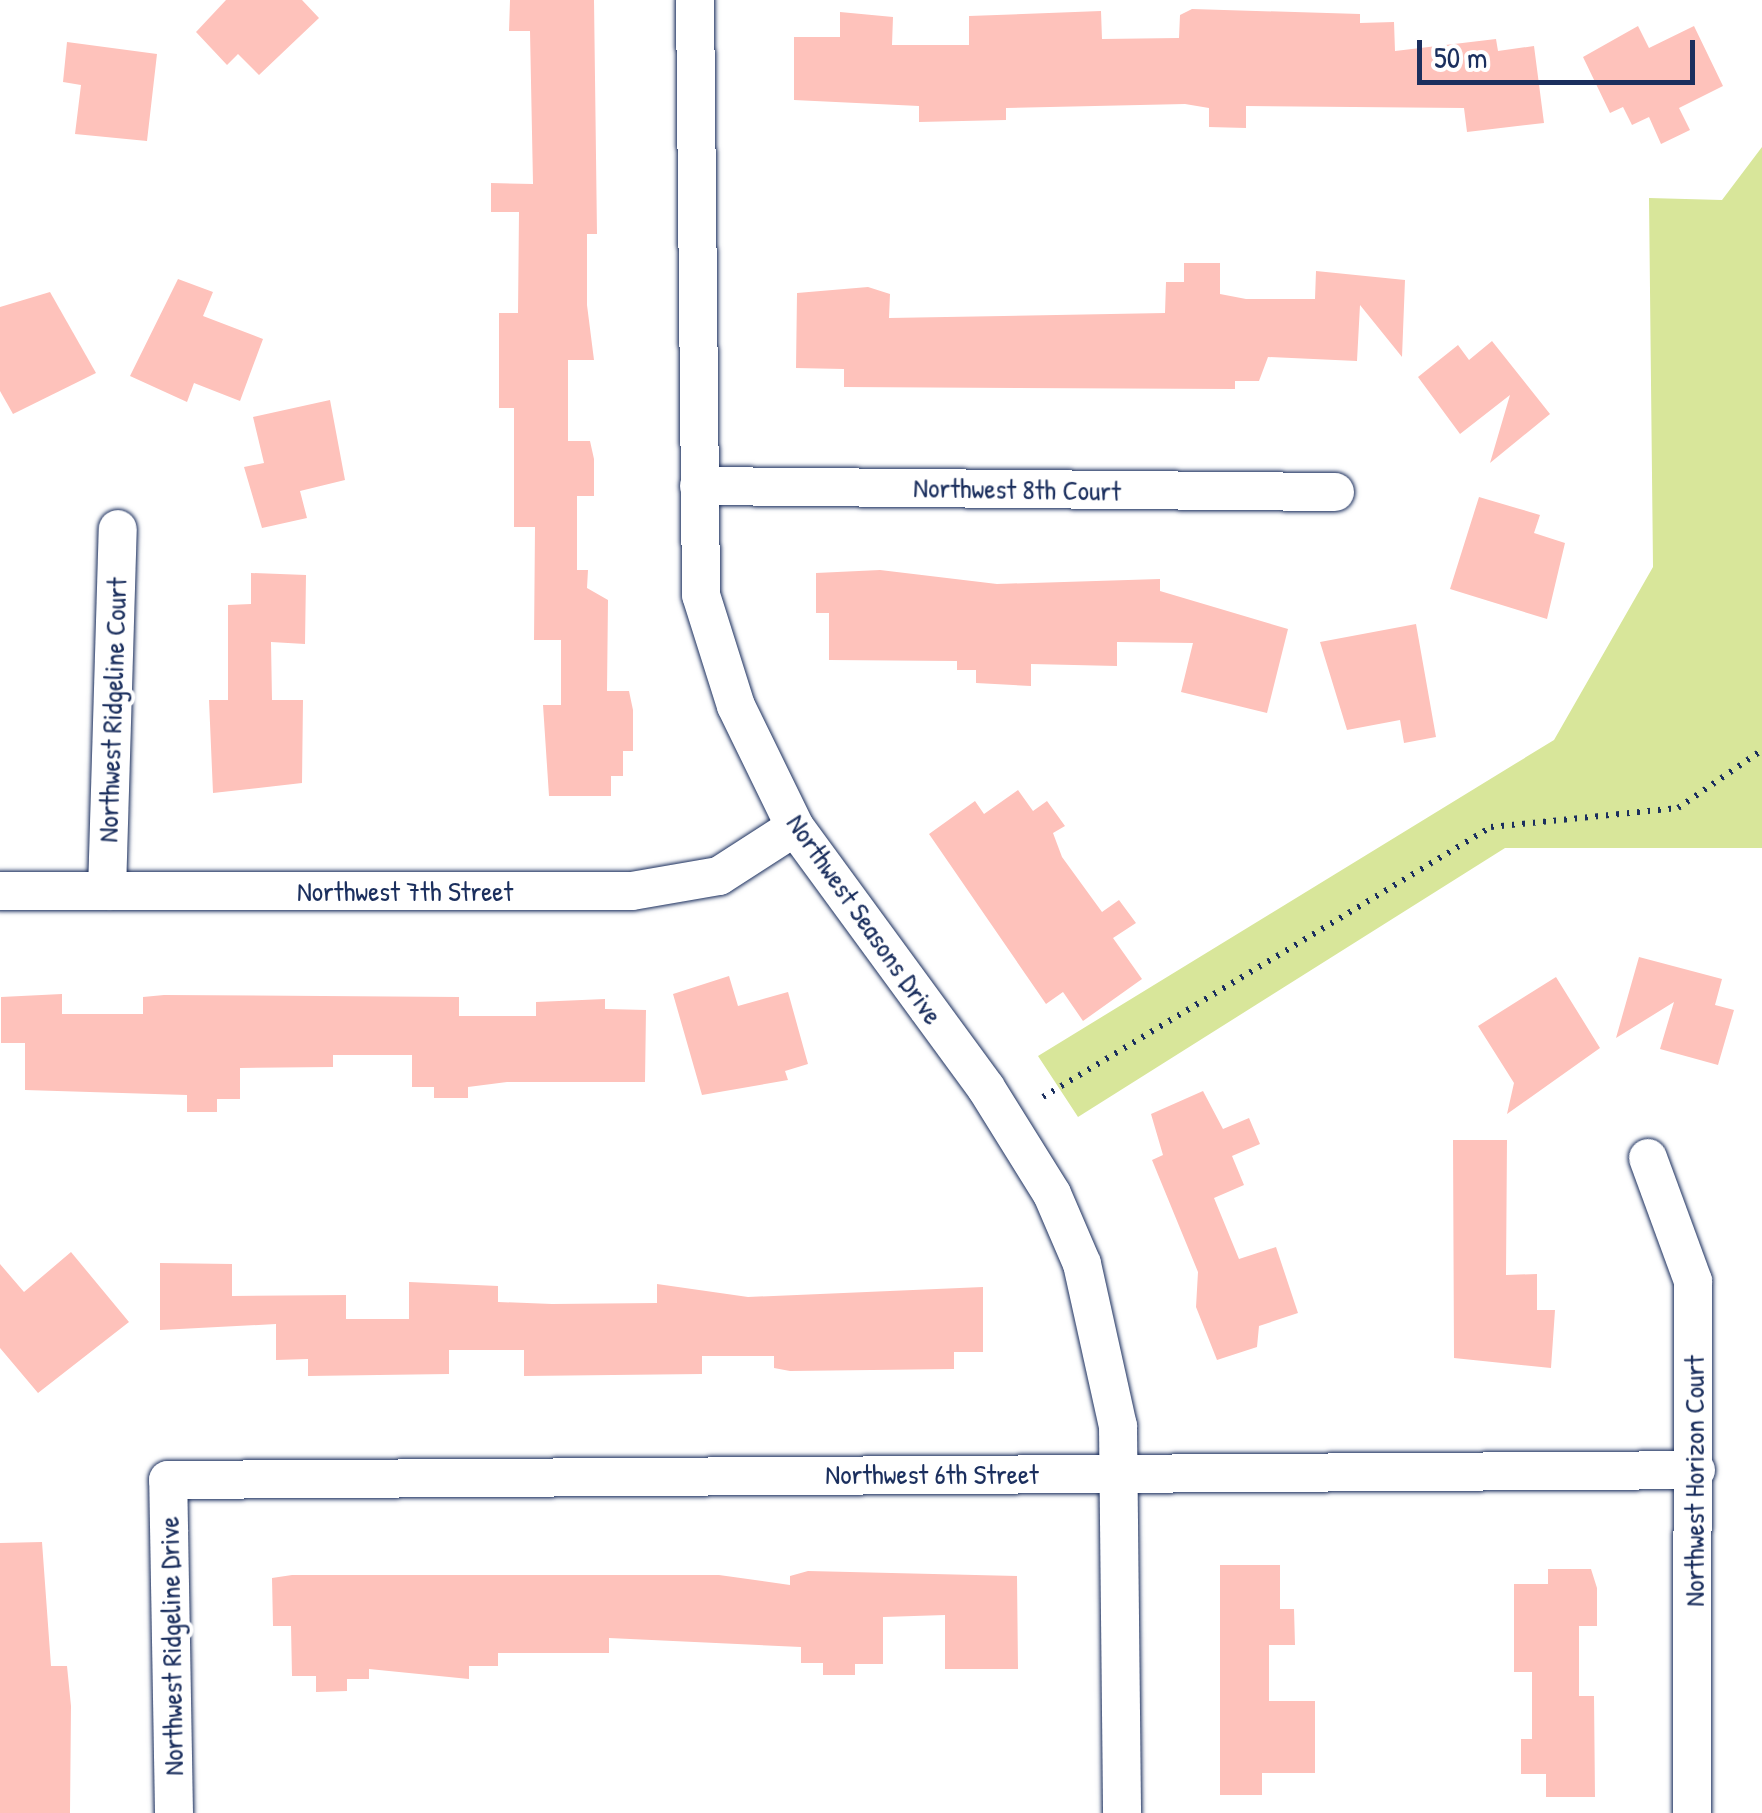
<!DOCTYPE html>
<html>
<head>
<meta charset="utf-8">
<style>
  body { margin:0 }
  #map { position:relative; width:1762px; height:1813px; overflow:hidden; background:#fff; font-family:"Patrick Hand",sans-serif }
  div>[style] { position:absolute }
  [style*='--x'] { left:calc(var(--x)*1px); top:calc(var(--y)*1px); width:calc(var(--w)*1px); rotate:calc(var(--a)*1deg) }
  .green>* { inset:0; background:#d8e69a }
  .building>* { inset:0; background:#fec2bb }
  .path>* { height:6px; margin-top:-3px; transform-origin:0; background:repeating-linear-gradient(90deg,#1b2f5e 0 2.5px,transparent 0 10.5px) }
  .roads { filter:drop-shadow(0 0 2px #1b2f5e) drop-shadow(0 0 2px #1b2f5e) }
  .street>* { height:38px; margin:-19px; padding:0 19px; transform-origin:19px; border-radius:19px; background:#fff }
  span { translate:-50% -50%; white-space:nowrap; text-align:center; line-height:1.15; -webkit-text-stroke:8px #fff; paint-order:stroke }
  .street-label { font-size:28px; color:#1b2f5e }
  .scale { position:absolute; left:1417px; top:40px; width:278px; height:45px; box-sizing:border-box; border:5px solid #1b2f5e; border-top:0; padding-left:12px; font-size:30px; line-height:35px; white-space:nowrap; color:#1b2f5e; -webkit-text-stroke:8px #fff; paint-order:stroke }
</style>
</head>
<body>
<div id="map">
  <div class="green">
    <div style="clip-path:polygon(1762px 147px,1762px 848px,1505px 848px,1078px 1117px,1038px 1056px,1554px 740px,1653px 567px,1649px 198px,1722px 200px)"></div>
  </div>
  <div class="building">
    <div style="clip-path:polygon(226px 0,302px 0,319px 18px,259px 75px,238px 54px,227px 65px,196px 32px)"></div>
    <div style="clip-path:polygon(510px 0,594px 0,597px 234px,587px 234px,587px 305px,594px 360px,568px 360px,568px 441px,590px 441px,594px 459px,594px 496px,577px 496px,577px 570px,588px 570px,587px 588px,608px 600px,607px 691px,629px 691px,633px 710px,633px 751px,623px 751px,623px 776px,611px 776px,611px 796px,549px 796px,543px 705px,561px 705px,561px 640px,534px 640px,535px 527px,514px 527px,514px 408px,499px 408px,499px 313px,518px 313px,519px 212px,491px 212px,491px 183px,533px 184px,530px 31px,509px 31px)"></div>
    <div style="clip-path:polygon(1192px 9px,1360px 14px,1360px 23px,1394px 22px,1395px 51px,1496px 39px,1498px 51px,1534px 46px,1544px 123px,1467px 132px,1464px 108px,1246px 106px,1246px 128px,1209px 127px,1209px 108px,1185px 104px,1006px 108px,1006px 120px,919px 122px,919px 106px,794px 100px,794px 37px,840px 37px,840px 12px,893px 17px,892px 45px,969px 45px,969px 16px,1101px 11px,1102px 39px,1179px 38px,1180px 15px)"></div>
    <div style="clip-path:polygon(1638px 26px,1649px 48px,1694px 26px,1723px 86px,1679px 108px,1690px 130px,1661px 144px,1649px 117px,1632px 125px,1623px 107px,1610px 113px,1583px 57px)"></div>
    <div style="clip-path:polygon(67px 42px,157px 54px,147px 141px,75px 134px,81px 85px,63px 82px)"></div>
    <div style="clip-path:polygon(1184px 263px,1220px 263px,1220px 294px,1246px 299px,1315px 299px,1316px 271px,1405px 280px,1402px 357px,1360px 305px,1357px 361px,1268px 357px,1259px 381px,1235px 381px,1235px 389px,844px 387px,844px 369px,796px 368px,797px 293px,868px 287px,890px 294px,889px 318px,1165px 313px,1166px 282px,1184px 282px)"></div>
    <div style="clip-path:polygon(178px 279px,213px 292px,203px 316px,263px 339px,240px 401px,194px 383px,187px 402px,130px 376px)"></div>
    <div style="clip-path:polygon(50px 292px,96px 373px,13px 414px,0 391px,0 307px)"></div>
    <div style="clip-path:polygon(1492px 341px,1550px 414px,1490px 463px,1510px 395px,1460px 434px,1418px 377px,1458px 345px,1469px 360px)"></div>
    <div style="clip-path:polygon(330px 400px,345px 480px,300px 491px,307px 518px,262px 528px,244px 467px,264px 463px,253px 417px)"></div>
    <div style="clip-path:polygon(1479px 497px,1540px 515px,1534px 533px,1565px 543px,1547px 619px,1450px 589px)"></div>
    <div style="clip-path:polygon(880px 570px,997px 584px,1160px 579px,1160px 591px,1288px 629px,1267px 713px,1181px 692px,1193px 643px,1117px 642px,1117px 666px,1031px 664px,1031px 686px,976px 683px,976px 670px,957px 670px,957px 661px,829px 660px,829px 613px,816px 613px,816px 573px)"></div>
    <div style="clip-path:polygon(251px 573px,306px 575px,305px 644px,271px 642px,272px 700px,303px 700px,302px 783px,213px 793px,209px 700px,228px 700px,228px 605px,251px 604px)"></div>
    <div style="clip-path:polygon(1416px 624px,1436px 737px,1404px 743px,1400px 720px,1347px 730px,1320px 642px)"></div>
    <div style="clip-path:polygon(1018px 790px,1033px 811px,1047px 801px,1065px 826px,1053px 833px,1062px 857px,1102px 912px,1119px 900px,1136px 923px,1113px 938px,1142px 979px,1083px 1021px,1063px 992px,1046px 1004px,929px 834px,975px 801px,984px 814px)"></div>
    <div style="clip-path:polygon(1639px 957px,1722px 979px,1715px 1005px,1734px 1010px,1718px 1065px,1660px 1049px,1674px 1002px,1616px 1038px)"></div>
    <div style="clip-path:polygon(729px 976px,738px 1006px,788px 992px,808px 1064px,785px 1071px,788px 1080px,702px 1095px,673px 994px)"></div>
    <div style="clip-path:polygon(1556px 977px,1600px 1048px,1507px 1114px,1514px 1083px,1478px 1026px)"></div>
    <div style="clip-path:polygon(62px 994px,62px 1014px,143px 1014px,143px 997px,164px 995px,459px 997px,459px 1016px,536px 1016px,536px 1002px,605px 999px,605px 1009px,646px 1010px,645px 1082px,507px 1082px,468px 1087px,468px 1098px,434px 1098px,434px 1087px,412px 1087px,412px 1055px,333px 1055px,333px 1067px,240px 1068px,240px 1099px,217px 1099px,217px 1112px,187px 1112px,187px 1095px,25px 1090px,25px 1043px,1px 1043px,1px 997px)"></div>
    <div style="clip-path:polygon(1203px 1091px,1223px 1129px,1249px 1118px,1260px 1144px,1232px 1156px,1244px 1185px,1214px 1198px,1239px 1259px,1276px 1247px,1298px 1313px,1259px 1326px,1257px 1347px,1217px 1360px,1196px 1307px,1198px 1272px,1152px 1160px,1163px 1155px,1151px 1114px)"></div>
    <div style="clip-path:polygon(1453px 1140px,1507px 1140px,1506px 1275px,1537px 1274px,1537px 1310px,1555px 1310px,1551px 1368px,1454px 1358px)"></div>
    <div style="clip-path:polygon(71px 1252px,129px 1322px,38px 1393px,0 1348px,0 1264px,24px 1292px)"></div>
    <div style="clip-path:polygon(160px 1263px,232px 1264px,232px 1296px,346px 1295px,346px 1319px,409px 1319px,409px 1282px,498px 1286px,498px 1302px,552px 1304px,657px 1303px,657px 1284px,748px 1297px,983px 1287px,983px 1352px,954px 1352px,954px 1369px,790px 1371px,774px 1368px,774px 1356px,702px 1356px,702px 1374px,524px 1376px,524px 1350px,449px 1350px,449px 1374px,308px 1376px,308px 1359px,276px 1360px,276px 1324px,160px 1330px)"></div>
    <div style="clip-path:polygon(42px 1542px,51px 1666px,67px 1666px,71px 1706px,70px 1813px,0 1813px,0 1543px)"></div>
    <div style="clip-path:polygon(1220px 1565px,1280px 1565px,1280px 1609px,1294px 1609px,1295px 1645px,1269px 1645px,1269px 1701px,1315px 1701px,1315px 1773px,1262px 1773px,1262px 1795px,1220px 1795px)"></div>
    <div style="clip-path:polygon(1548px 1569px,1591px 1569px,1597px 1588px,1597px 1626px,1579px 1626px,1579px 1696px,1594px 1696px,1595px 1797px,1546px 1797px,1546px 1774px,1521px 1774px,1521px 1739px,1532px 1739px,1532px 1672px,1514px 1672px,1514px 1584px,1548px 1584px)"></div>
    <div style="clip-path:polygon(808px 1571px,1017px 1576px,1018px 1669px,945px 1669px,945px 1615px,883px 1617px,883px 1664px,855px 1664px,855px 1675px,823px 1675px,823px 1663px,801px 1663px,801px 1647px,609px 1638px,609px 1653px,498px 1653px,498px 1666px,469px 1666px,469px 1679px,369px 1669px,369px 1679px,347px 1679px,347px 1691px,316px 1692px,316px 1676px,292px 1676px,291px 1626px,273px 1626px,272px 1578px,292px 1575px,719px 1575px,790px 1585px,790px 1576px)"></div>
  </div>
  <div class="path">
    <div style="--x:1043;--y:1097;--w:523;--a:-31.08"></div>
    <div style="--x:1491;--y:827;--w:188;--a:-5.8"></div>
    <div style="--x:1678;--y:808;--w:102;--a:-34.6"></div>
  </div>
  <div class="roads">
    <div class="street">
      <div style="--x:695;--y:0;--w:595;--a:89.42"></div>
      <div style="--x:701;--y:595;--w:116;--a:72.5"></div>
      <div style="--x:736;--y:706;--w:135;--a:64"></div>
      <div style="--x:795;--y:827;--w:323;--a:53.8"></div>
      <div style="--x:986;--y:1088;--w:125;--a:58.1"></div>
      <div style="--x:1052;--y:1194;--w:76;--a:66.8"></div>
      <div style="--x:1082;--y:1264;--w:166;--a:77.5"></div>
      <div style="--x:1118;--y:1426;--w:387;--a:89.4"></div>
      <div style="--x:699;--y:486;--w:636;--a:0.54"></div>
      <div style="--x:0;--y:891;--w:632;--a:0"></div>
      <div style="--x:632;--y:891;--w:88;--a:-9.8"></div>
      <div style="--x:719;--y:876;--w:90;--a:-32.8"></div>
      <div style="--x:107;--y:891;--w:362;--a:-88.3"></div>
      <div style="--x:1648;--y:1158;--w:131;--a:69.9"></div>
      <div style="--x:1693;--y:1281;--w:532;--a:90.11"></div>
      <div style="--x:174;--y:1813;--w:333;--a:-91"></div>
      <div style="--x:168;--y:1480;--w:1528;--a:-0.37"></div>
    </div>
  </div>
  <div class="street-label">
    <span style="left:1017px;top:489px;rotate:1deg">Northwest 8th Court</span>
    <span style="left:112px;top:710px;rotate:-88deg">Northwest Ridgeline Court</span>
    <span style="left:405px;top:891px">Northwest 7th Street</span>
    <span style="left:865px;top:919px;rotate:55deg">Northwest Seasons Drive</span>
    <span style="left:932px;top:1474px">Northwest 6th Street</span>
    <span style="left:1694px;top:1481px;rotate:-90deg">Northwest Horizon Court</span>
    <span style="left:171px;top:1646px;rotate:-91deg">Northwest Ridgeline Drive</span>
  </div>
  <div class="scale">50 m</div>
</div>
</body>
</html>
